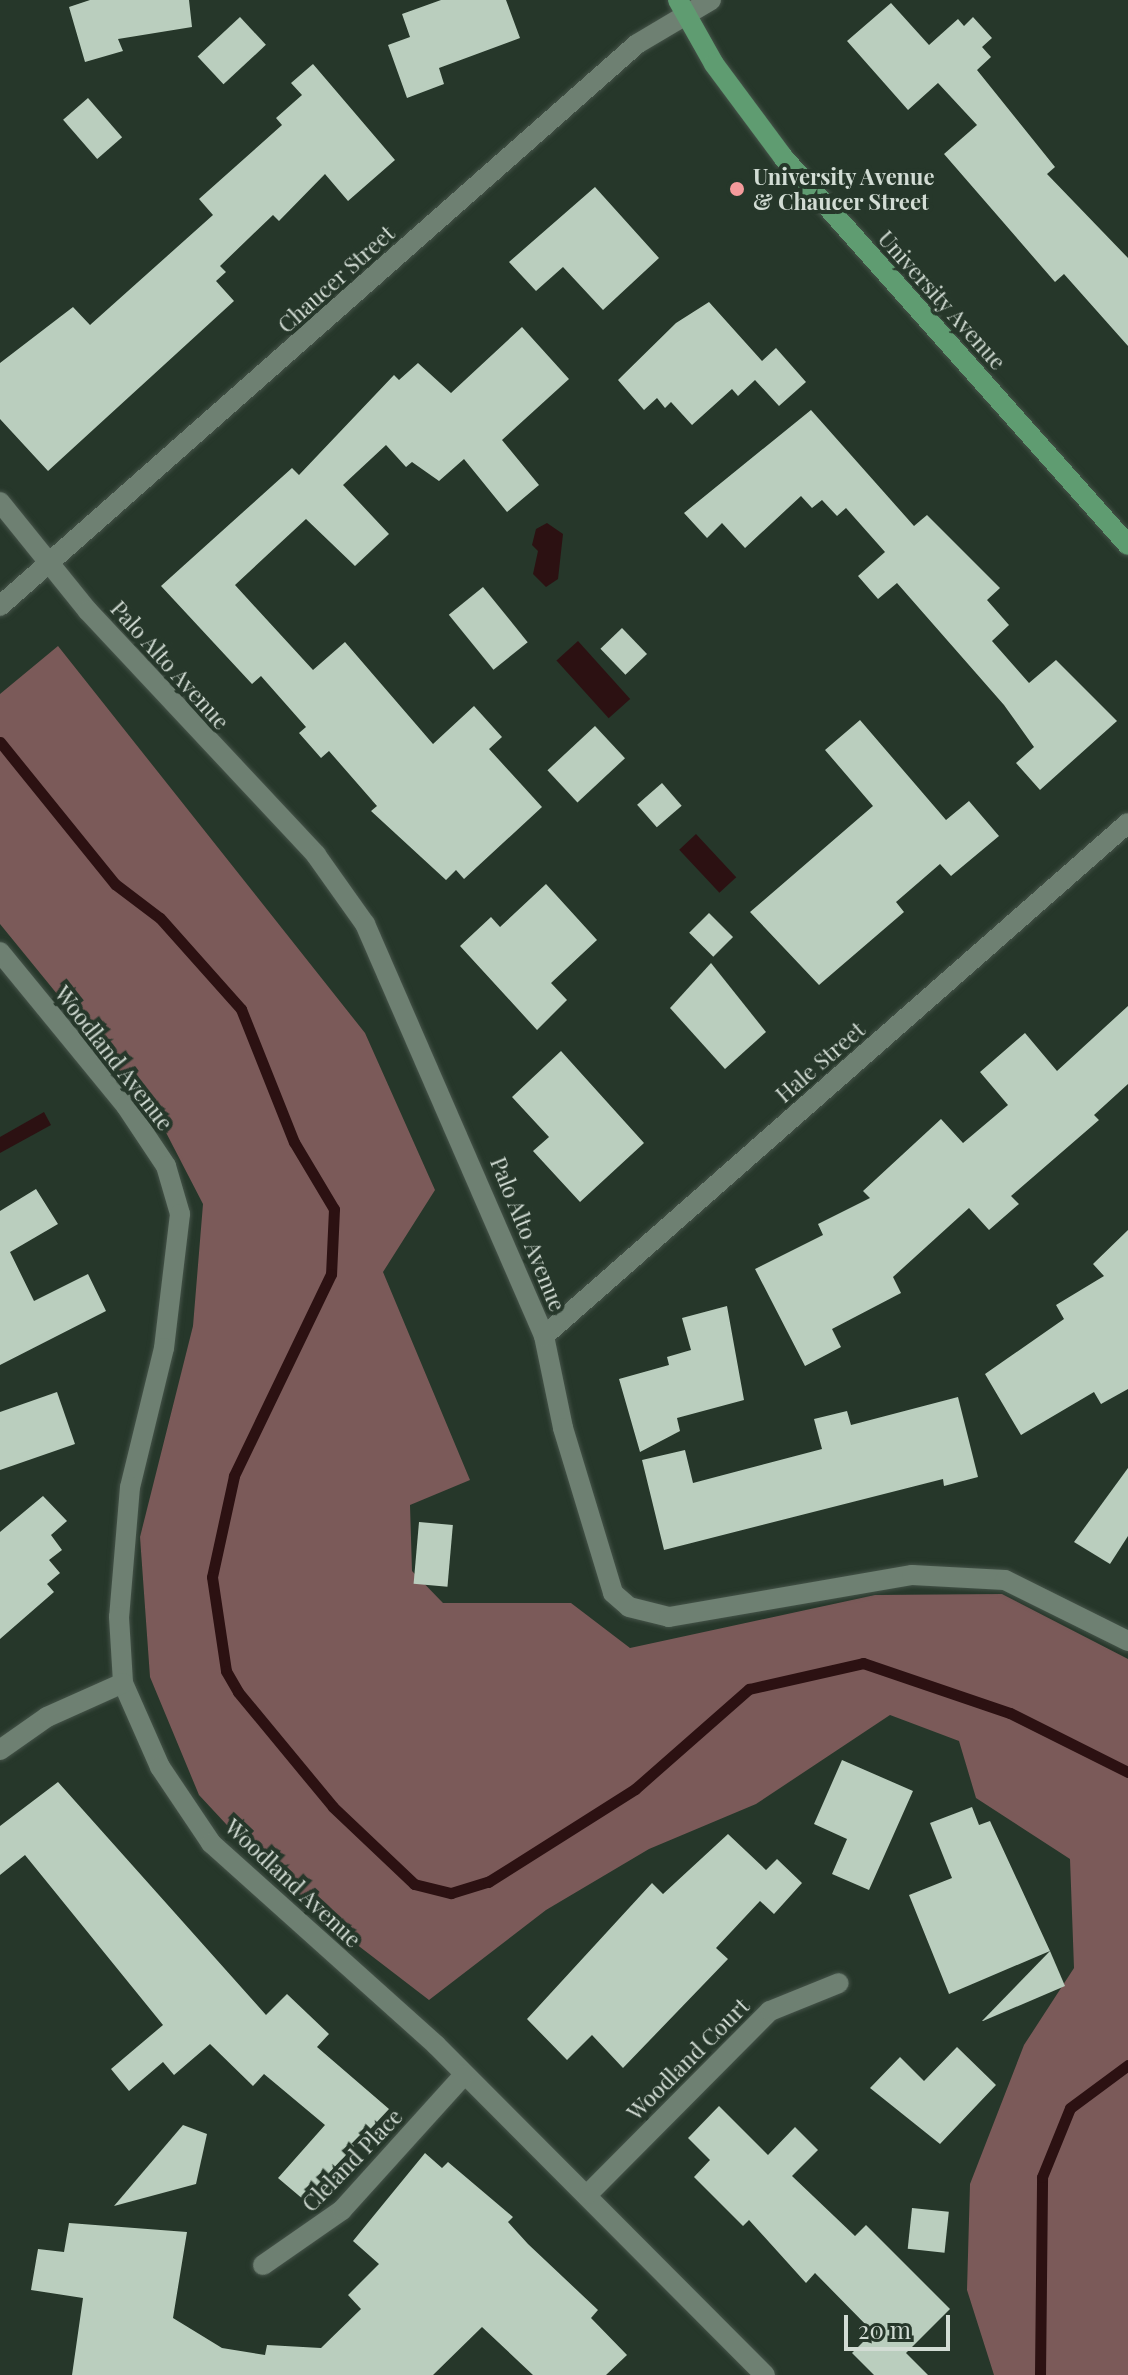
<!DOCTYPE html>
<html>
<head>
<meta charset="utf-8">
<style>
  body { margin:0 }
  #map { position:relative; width:1128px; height:2375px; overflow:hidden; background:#26372a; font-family:"Playfair Display",serif }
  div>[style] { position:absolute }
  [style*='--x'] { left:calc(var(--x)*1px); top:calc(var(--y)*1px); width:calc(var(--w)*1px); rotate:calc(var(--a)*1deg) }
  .forest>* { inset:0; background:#7b5a59 }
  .water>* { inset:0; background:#2c1112; transform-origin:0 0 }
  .stream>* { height:11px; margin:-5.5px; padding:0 5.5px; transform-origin:5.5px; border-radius:5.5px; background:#2c1112 }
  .building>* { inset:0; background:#bacebe; transform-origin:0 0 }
  .roads { filter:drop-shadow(0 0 2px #455349) drop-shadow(0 0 2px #455349) }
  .minor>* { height:20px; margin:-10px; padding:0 10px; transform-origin:10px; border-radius:10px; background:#6e8072 }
  .major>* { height:20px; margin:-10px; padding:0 10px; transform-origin:10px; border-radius:10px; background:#5f9c71 }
  .dots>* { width:22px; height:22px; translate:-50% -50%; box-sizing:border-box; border:4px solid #26372a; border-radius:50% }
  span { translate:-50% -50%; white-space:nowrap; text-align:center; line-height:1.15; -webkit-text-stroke:8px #26372a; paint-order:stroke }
  .poi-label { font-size:22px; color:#d2dcd4; font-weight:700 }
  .left { translate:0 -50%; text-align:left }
  .street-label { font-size:22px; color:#d2dcd4 }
  .scale { position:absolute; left:844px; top:2315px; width:106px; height:36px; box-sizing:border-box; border:4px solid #d2dcd4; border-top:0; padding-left:10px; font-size:24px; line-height:28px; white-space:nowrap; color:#d2dcd4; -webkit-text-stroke:6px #26372a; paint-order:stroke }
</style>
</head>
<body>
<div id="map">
  <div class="forest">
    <div style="clip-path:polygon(58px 646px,365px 1033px,435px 1190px,383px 1272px,470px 1480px,410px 1505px,412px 1571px,443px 1603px,571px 1603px,630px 1648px,875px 1595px,1002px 1594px,1128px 1659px,1128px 2375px,994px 2375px,967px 2290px,970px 2184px,1024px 2045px,1074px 1968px,1070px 1859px,976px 1798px,959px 1741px,890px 1715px,756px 1804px,649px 1849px,546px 1910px,429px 2000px,291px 1894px,199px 1795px,150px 1677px,140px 1537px,193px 1326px,203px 1204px,159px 1119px,0 924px,0 694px)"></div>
  </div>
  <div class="water">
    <div style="clip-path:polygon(547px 523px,563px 534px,558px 579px,546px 587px,533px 574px,538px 551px,532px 545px,536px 529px)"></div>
    <div style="left:578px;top:641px;width:78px;height:29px;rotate:48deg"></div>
    <div style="left:696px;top:834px;width:59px;height:23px;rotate:47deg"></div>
    <div style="clip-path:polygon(44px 1112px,51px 1125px,0 1153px,0 1137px)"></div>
  </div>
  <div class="stream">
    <div style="--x:0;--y:742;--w:183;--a:51"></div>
    <div style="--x:115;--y:884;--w:56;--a:37.1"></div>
    <div style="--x:160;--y:918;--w:122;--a:48.3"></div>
    <div style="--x:241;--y:1009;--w:143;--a:68.3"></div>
    <div style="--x:294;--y:1142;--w:78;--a:59.2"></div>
    <div style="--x:334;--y:1209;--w:65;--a:92.6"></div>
    <div style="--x:331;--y:1274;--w:224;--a:115.7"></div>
    <div style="--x:234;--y:1476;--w:103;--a:102.3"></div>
    <div style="--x:212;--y:1577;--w:95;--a:81.5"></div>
    <div style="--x:226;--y:1671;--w:24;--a:60"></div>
    <div style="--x:238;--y:1692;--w:149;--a:50.4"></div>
    <div style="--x:333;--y:1807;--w:112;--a:43.5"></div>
    <div style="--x:414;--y:1884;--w:38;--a:14"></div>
    <div style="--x:451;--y:1893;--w:39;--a:-17"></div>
    <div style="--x:488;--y:1882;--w:174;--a:-32.3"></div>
    <div style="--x:635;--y:1789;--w:152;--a:-41.3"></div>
    <div style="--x:749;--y:1689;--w:117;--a:-12.8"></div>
    <div style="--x:863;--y:1663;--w:155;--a:18.8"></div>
    <div style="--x:1010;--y:1713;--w:132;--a:26.6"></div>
    <div style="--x:1040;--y:2375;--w:198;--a:-89.4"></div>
    <div style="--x:1042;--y:2177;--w:74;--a:-67.9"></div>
    <div style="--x:1070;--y:2108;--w:72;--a:-36.6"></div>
  </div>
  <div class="building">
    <div style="clip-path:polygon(90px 0,189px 0,192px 27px,118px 39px,123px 51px,85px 62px,69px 7px)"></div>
    <div style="clip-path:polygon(441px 0,506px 0,520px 38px,439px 68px,444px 84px,407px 98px,388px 45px,410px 37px,402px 14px)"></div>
    <div style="clip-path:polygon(891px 3px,929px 45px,958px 19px,964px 26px,973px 17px,992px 38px,982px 47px,991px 57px,977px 70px,1055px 167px,1047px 174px,1128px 258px,1128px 346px,1064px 274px,1055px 282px,944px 154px,977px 125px,938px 83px,908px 110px,847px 41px)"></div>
    <div style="left:240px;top:17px;width:38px;height:58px;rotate:47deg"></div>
    <div style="clip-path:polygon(313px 64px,395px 160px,348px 201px,325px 174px,279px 221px,273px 215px,220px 266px,226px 272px,216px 281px,234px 301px,48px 471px,0 419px,0 363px,73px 307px,90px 325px,213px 215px,199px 199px,282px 125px,276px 118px,302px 95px,291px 83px)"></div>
    <div style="left:88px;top:98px;width:52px;height:33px;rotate:49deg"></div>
    <div style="clip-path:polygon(595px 187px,659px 258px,603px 310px,563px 267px,536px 291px,509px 262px)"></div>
    <div style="clip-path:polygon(709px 302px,762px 361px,776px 348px,806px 382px,779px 406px,755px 380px,738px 396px,732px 389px,692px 425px,671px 402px,665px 408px,657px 398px,644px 410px,618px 380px,676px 323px)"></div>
    <div style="clip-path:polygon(522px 327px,569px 379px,502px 440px,539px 485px,507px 512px,464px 459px,439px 481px,412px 462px,406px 467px,386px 445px,343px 485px,389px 534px,355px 566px,306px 519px,235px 585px,313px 670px,345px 642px,433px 744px,474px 706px,502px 737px,489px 749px,542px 807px,464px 879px,456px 870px,446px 880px,371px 811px,377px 806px,329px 751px,321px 758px,299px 733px,306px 727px,261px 676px,252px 684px,161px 586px,292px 468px,299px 475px,394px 375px,399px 380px,418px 363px,451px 393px)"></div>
    <div style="clip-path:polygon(811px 410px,914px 526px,927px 515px,1000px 588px,987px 600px,1009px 625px,992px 641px,1029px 683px,1056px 660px,1117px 721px,1040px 790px,1016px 763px,1034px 747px,1004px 705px,897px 583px,878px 599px,858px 576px,885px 552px,846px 508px,837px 516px,822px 500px,812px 508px,801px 496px,745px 548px,722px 523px,707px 538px,684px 513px)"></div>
    <div style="left:483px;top:587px;width:71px;height:44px;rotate:51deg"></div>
    <div style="left:622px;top:628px;width:36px;height:30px;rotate:46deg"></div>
    <div style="clip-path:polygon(860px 720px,946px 820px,969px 801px,999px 836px,951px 876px,940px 864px,896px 902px,904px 912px,819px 985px,750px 912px,873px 806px,825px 750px)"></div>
    <div style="left:595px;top:726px;width:44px;height:65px;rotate:47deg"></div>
    <div style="left:662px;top:783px;width:30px;height:33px;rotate:49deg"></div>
    <div style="clip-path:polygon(546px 884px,597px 940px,551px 983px,567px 1000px,537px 1030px,460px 946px,491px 917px,500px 927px)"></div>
    <div style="left:709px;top:913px;width:34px;height:28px;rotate:45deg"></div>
    <div style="clip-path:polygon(711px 963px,766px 1032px,725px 1069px,670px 1008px)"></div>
    <div style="clip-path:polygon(1128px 1006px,1128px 1084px,1094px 1115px,1099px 1120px,1011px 1196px,1019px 1204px,989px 1230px,969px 1208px,893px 1277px,901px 1293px,832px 1329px,841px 1347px,805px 1366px,755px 1269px,823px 1235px,818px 1224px,870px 1198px,863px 1191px,941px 1119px,963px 1143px,1008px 1105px,980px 1072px,1025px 1033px,1057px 1071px)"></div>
    <div style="clip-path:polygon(561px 1051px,644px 1143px,580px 1202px,533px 1151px,549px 1137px,512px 1097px)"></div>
    <div style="clip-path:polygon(36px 1189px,58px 1224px,10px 1252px,34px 1301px,88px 1274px,106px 1311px,0 1365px,0 1211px)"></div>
    <div style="clip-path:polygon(1128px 1230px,1128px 1389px,1101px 1404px,1094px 1392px,1021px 1435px,985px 1374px,1064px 1319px,1056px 1305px,1104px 1276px,1093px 1264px)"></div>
    <div style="clip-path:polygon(727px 1306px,744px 1400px,677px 1418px,680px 1431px,640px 1452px,619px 1379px,669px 1365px,667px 1357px,691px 1350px,682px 1318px)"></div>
    <div style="clip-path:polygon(57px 1392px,75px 1444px,0 1470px,0 1412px)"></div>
    <div style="clip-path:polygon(958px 1397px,978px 1477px,944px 1486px,943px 1479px,664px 1550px,642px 1460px,685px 1450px,693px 1483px,822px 1449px,814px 1419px,847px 1411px,851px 1425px)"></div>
    <div style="clip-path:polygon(1128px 1468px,1128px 1536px,1110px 1564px,1074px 1542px)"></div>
    <div style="clip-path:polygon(43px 1496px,67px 1521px,51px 1535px,62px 1550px,49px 1560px,60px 1573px,47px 1584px,54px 1592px,0 1639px,0 1532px)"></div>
    <div style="left:419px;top:1522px;width:34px;height:62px;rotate:5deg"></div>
    <div style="clip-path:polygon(842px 1760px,913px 1791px,869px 1890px,832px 1874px,847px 1839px,814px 1824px)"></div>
    <div style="clip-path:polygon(58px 1782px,266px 2015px,287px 1994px,329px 2034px,317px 2047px,389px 2109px,304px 2200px,278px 2178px,325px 2125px,264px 2074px,253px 2086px,210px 2044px,174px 2075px,163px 2062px,129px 2091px,111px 2069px,163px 2025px,25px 1855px,0 1875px,0 1826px)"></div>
    <div style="clip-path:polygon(972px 1807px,979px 1825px,990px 1821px,1050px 1951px,949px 1994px,909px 1895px,952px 1878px,930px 1823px)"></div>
    <div style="clip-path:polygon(728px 1834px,766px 1870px,777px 1859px,802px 1883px,774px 1914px,760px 1901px,716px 1948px,728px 1959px,623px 2068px,592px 2035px,567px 2060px,527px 2019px,652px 1883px,663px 1894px)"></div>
    <div style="clip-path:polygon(1050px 1951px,1065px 1986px,983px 2021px,982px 2021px)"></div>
    <div style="clip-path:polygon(957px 2047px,996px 2085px,940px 2144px,870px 2088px,900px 2057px,924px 2081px)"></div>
    <div style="clip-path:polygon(719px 2106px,768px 2155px,795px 2127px,818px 2150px,792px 2176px,855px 2236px,866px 2225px,950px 2309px,906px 2353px,928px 2375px,874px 2375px,852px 2353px,873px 2332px,815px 2273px,806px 2283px,749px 2220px,743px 2226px,694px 2177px,710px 2160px,688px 2138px)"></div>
    <div style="clip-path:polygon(183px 2125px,207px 2134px,196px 2184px,114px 2206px)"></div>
    <div style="clip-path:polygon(425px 2153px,442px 2168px,448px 2162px,513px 2217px,508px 2222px,528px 2244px,598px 2310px,591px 2318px,627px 2355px,606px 2375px,533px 2375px,482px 2327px,433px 2375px,72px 2375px,83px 2298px,31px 2290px,38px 2249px,64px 2252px,69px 2223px,187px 2232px,173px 2318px,222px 2348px,265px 2355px,267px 2345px,321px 2348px,361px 2309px,348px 2295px,379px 2264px,353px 2241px)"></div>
    <div style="left:912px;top:2208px;width:37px;height:41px;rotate:6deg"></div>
  </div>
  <div class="roads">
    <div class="minor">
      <div style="--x:0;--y:502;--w:140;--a:51.1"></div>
      <div style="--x:88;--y:611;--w:334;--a:46.9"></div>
      <div style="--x:316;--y:855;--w:85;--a:54.6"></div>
      <div style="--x:365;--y:924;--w:449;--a:66.5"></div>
      <div style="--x:544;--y:1336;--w:94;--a:78.3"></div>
      <div style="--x:563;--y:1428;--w:172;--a:73.1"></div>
      <div style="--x:613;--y:1593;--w:21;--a:41"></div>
      <div style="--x:629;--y:1607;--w:41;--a:14"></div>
      <div style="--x:669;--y:1617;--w:247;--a:-9.8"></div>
      <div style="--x:912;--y:1575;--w:93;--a:3.1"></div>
      <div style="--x:1005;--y:1580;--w:137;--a:26.4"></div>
      <div style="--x:0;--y:606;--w:849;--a:-41.42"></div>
      <div style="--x:637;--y:44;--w:86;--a:-30.7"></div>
      <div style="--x:0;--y:952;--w:199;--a:50.7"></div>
      <div style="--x:126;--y:1106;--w:72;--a:56.3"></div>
      <div style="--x:166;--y:1166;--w:50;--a:73.7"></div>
      <div style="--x:180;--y:1214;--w:135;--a:96.8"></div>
      <div style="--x:164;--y:1348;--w:143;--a:103.7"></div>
      <div style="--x:130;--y:1487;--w:130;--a:94.8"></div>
      <div style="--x:119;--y:1617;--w:66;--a:86.5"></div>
      <div style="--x:123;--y:1683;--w:92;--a:66.2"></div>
      <div style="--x:160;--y:1767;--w:92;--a:56.1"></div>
      <div style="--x:211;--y:1843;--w:302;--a:41.9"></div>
      <div style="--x:436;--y:2045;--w:466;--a:45.1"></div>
      <div style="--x:544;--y:1336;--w:777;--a:-41.3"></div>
      <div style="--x:0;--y:1750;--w:57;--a:-35.1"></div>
      <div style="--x:47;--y:1717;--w:83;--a:-24.1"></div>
      <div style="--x:588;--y:2194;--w:258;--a:-45.2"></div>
      <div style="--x:770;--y:2011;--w:74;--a:-22.1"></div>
      <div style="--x:263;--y:2265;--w:96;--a:-34.8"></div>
      <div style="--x:342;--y:2210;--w:182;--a:-47.9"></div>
    </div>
    <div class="major">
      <div style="--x:678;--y:0;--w:73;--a:60.6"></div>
      <div style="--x:714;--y:64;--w:116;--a:53.4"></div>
      <div style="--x:783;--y:157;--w:519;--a:48.36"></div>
    </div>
  </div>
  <div class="dots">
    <div style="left:737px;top:189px;background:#f59b9c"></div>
  </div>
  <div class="poi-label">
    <span class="left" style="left:753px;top:189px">University Avenue<br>&amp; Chaucer Street</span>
  </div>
  <div class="street-label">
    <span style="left:336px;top:279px;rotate:-42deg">Chaucer Street</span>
    <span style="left:942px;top:300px;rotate:48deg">University Avenue</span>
    <span style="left:170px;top:665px;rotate:48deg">Palo Alto Avenue</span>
    <span style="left:114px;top:1058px;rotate:52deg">Woodland Avenue</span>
    <span style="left:820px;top:1062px;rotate:-41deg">Hale Street</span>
    <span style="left:528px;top:1234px;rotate:68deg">Palo Alto Avenue</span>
    <span style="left:293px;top:1883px;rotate:43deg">Woodland Avenue</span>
    <span style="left:688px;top:2059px;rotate:-45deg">Woodland Court</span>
    <span style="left:352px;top:2160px;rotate:-46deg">Cleland Place</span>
  </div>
  <div class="scale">20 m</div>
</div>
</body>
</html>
